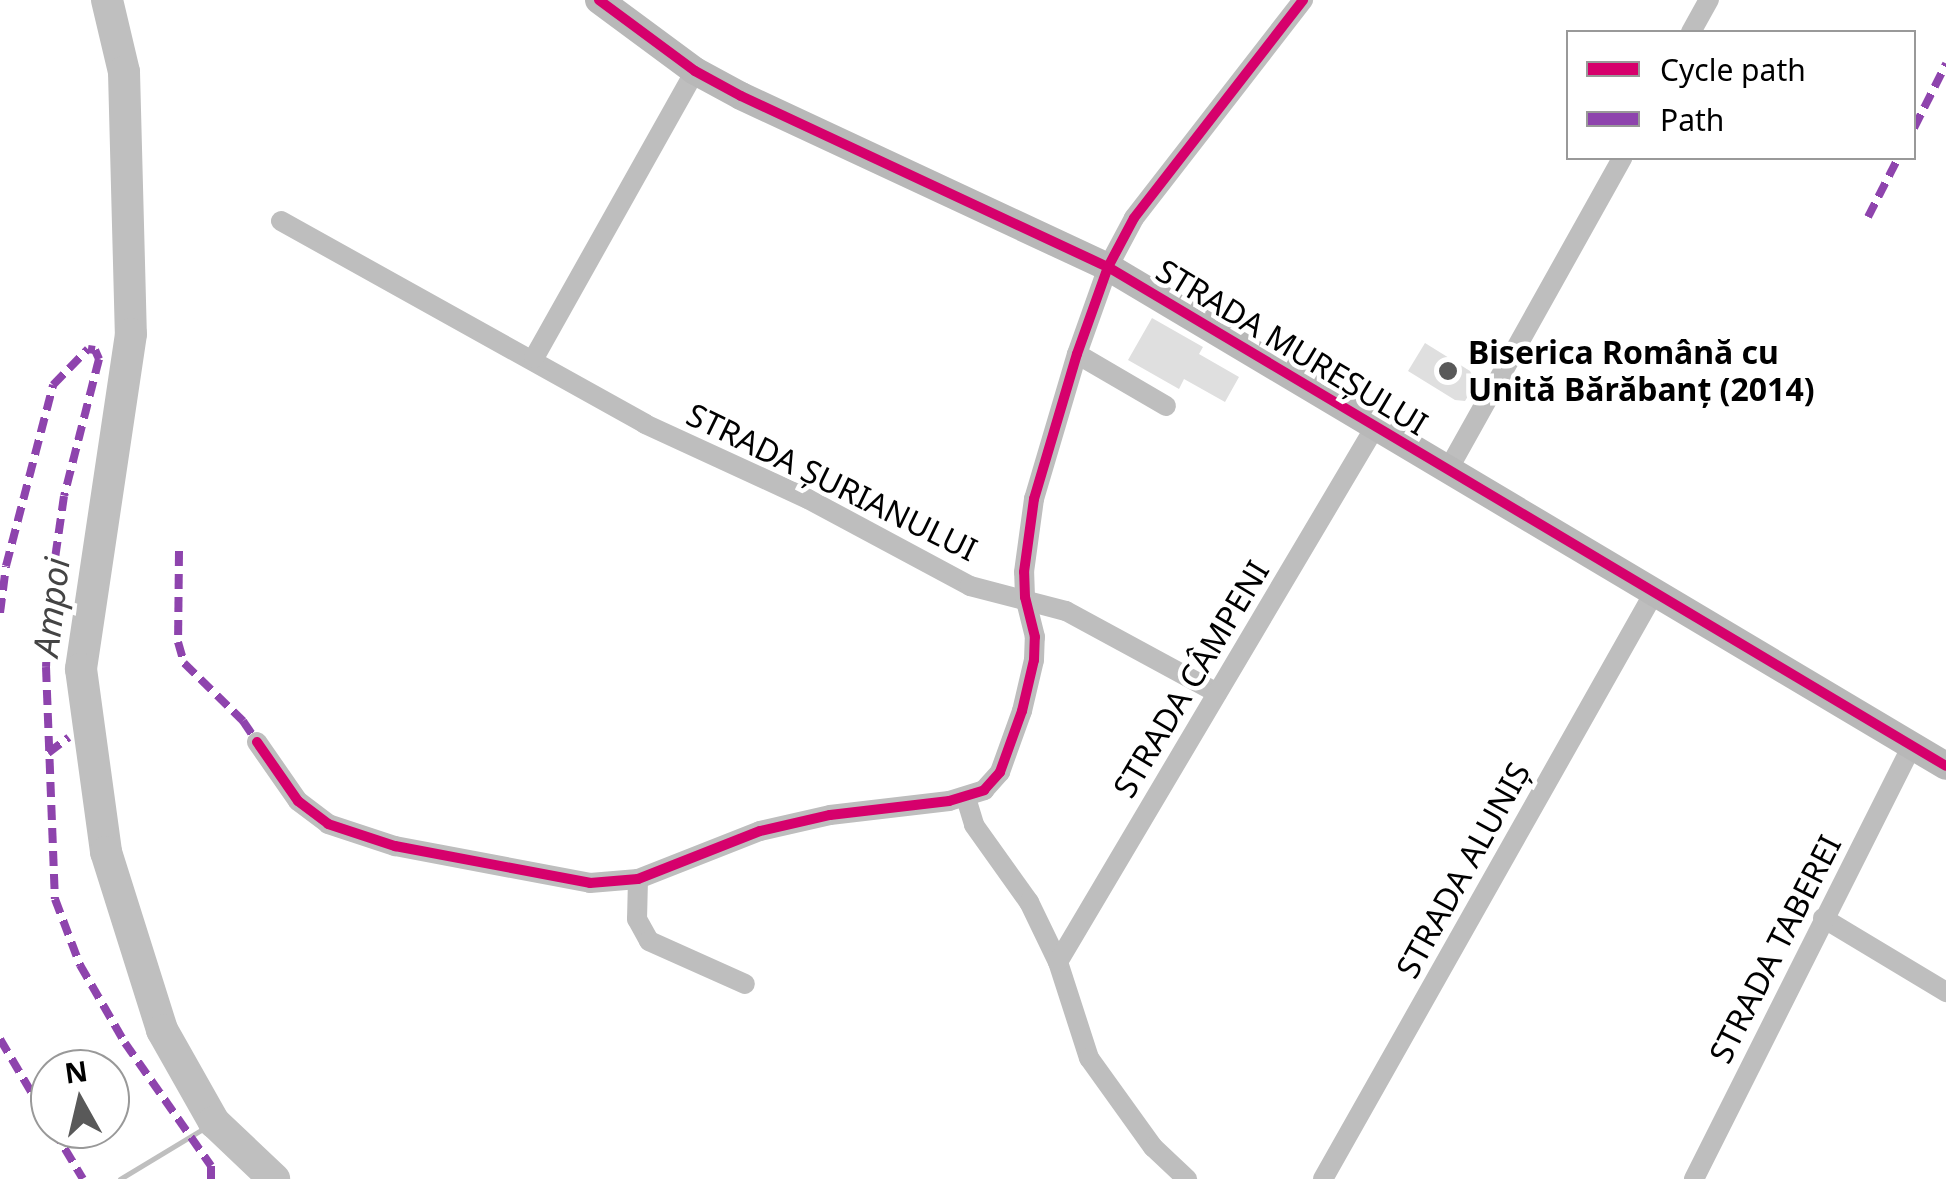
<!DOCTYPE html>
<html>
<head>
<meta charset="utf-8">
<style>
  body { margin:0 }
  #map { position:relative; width:1946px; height:1179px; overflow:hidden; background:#fff; font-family:"Noto Sans",sans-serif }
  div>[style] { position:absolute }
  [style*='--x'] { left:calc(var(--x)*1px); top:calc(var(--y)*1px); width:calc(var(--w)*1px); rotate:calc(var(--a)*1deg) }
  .stream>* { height:5px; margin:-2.5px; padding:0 2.5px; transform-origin:2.5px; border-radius:2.5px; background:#bfbfbf }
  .river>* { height:32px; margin:-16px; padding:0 16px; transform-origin:16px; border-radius:16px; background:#bfbfbf }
  .building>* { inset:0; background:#dfdfdf }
  .street>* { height:20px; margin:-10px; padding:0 10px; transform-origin:10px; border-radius:10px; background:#bebebe }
  .secondary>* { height:28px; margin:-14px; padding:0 14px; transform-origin:14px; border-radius:14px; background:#b8b8b8 }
  .quiet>* { height:8px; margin-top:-4px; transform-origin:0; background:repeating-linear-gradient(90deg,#8e44ad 0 15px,transparent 0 23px) }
  .cycleway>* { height:10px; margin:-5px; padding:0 5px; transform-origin:5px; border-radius:5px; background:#d6006c }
  .dots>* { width:28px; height:28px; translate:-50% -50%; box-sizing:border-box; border:5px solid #fff; border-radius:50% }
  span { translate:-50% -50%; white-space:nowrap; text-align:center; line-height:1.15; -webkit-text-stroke:9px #fff; paint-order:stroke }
  .street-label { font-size:32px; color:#000 }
  .poi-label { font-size:32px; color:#000; font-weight:700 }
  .left { translate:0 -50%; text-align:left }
  .water-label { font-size:35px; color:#444; font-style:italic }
  .legend { position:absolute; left:1566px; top:30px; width:350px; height:130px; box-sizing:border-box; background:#fff; border:2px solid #999; margin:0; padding:12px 18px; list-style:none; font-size:30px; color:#000 }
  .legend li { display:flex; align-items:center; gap:20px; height:50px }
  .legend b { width:50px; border:2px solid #999 }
  .north { position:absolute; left:30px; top:1049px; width:100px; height:100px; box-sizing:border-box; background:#fff; border:2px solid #999; border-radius:50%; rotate:352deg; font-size:28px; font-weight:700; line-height:40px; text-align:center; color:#000 }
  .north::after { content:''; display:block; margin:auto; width:35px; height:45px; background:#595959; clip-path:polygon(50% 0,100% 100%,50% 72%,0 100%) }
</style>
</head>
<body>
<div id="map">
  <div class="stream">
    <div style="--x:120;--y:1179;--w:110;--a:-31.2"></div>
  </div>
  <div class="river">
    <div style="--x:107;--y:0;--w:74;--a:76.7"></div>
    <div style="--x:124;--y:72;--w:262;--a:88.5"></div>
    <div style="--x:131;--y:334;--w:339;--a:98.5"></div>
    <div style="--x:81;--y:669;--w:185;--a:82.2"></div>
    <div style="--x:106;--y:852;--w:187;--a:72.5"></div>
    <div style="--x:162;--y:1030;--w:106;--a:60.5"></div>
    <div style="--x:214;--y:1122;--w:83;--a:43.5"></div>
  </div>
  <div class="building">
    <div style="clip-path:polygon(1152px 318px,1203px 347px,1199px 354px,1239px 377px,1225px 402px,1184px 379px,1179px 389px,1128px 360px)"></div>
    <div style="clip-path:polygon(1425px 343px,1470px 371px,1476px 383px,1465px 401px,1455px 400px,1408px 371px)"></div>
  </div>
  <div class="street">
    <div style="--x:1691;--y:32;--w:37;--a:-61"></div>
    <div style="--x:281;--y:221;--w:417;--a:29.1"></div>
    <div style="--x:645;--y:424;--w:179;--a:24.7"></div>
    <div style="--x:808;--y:499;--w:184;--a:28.2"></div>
    <div style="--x:970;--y:586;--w:99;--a:14.6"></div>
    <div style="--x:1066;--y:611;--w:172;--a:28.5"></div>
    <div style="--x:1077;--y:354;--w:103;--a:30.3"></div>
    <div style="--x:534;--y:358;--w:329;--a:-60.7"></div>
    <div style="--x:1449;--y:468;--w:355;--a:-60.8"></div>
    <div style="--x:257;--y:742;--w:72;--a:55.2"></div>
    <div style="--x:298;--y:801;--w:38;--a:37"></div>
    <div style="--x:328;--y:824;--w:71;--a:18.2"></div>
    <div style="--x:395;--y:846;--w:198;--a:10.7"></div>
    <div style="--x:590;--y:883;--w:48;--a:-4.8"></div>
    <div style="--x:638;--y:879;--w:131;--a:-21.5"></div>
    <div style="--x:760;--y:831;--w:72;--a:-12.9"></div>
    <div style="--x:830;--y:815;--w:120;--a:-6.7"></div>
    <div style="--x:949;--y:801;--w:37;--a:-17"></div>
    <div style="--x:984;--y:790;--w:24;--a:-48"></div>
    <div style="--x:1000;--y:772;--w:65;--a:-70.2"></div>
    <div style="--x:1022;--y:711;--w:52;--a:-76.8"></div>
    <div style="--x:1034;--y:660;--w:23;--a:-88"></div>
    <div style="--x:1035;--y:637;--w:41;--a:-104"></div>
    <div style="--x:1025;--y:597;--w:25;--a:-92"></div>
    <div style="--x:1024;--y:572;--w:74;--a:-82.2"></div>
    <div style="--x:1034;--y:499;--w:151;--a:-73.5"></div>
    <div style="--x:1077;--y:354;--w:92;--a:-70.4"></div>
    <div style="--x:1108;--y:267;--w:55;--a:-62"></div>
    <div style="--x:1134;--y:218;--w:276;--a:-52.2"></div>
    <div style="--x:966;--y:798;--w:28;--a:73"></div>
    <div style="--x:974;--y:825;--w:95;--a:54.5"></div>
    <div style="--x:1029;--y:902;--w:67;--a:64.2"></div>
    <div style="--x:1058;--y:962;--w:101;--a:72.1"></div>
    <div style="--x:1089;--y:1058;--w:110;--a:54.3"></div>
    <div style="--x:1153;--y:1147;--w:47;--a:43.3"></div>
    <div style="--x:638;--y:879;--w:40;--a:91.4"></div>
    <div style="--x:637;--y:919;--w:25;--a:61"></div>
    <div style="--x:649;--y:941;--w:105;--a:24.1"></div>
    <div style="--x:1823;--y:918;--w:144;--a:31"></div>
    <div style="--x:1058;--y:962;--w:622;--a:-59.35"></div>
    <div style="--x:1323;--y:1179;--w:675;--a:-60.55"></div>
    <div style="--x:1694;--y:1179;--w:485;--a:-63.3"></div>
  </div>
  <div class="secondary">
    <div style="--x:599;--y:0;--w:119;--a:36.5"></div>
    <div style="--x:695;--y:71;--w:52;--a:28.5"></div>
    <div style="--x:741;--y:96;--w:405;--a:25"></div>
    <div style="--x:1108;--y:267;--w:975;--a:30.77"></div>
  </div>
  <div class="quiet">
    <div style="--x:1914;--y:128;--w:72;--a:-63.4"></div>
    <div style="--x:1868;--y:217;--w:66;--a:-63"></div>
    <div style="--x:179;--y:551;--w:91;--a:90.6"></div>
    <div style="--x:178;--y:642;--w:22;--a:74"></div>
    <div style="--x:184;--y:663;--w:83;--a:44.5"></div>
    <div style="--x:243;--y:721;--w:25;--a:56"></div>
    <div style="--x:0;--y:613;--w:47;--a:-82.7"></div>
    <div style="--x:6;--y:566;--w:187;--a:-75.4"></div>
    <div style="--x:53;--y:385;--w:50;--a:-45.8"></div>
    <div style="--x:88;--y:349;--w:7;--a:8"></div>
    <div style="--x:95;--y:350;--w:10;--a:66"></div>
    <div style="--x:99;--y:359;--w:141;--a:104.3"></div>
    <div style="--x:64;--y:496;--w:98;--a:98.2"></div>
    <div style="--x:50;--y:593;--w:74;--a:93.1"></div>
    <div style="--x:46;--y:667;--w:232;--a:87.8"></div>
    <div style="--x:55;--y:899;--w:71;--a:69.3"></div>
    <div style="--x:80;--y:965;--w:90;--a:60"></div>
    <div style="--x:125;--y:1043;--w:150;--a:55"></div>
    <div style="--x:211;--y:1166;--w:13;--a:90"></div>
    <div style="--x:48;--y:753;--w:26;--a:-37"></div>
    <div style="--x:0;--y:1039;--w:99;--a:59.5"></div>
    <div style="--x:53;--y:1129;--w:58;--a:59"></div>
  </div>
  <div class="cycleway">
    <div style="--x:599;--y:0;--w:119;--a:36.5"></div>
    <div style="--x:695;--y:71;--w:52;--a:28.5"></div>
    <div style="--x:741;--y:96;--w:405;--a:25"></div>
    <div style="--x:1108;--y:267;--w:975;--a:30.77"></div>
    <div style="--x:257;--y:742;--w:72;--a:55.2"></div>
    <div style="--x:298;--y:801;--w:38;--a:37"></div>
    <div style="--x:328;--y:824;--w:71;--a:18.2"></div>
    <div style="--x:395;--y:846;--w:198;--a:10.7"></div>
    <div style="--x:590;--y:883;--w:48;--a:-4.8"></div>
    <div style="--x:638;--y:879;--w:131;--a:-21.5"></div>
    <div style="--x:760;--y:831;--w:72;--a:-12.9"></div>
    <div style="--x:830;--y:815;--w:120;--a:-6.7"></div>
    <div style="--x:949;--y:801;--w:37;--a:-17"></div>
    <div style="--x:984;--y:790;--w:24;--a:-48"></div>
    <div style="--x:1000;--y:772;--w:65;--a:-70.2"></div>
    <div style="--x:1022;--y:711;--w:52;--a:-76.8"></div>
    <div style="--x:1034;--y:660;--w:23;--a:-88"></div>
    <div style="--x:1035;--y:637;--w:41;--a:-104"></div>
    <div style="--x:1025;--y:597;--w:25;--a:-92"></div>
    <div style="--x:1024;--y:572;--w:74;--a:-82.2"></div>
    <div style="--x:1034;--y:499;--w:151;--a:-73.5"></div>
    <div style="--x:1077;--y:354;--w:92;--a:-70.4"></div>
    <div style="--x:1108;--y:267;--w:55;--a:-62"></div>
    <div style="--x:1134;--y:218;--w:276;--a:-52.2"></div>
  </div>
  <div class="dots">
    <div style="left:1448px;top:371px;background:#595959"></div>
  </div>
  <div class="street-label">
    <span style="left:1292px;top:347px;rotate:31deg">STRADA MUREȘULUI</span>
    <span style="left:832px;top:482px;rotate:26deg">STRADA ȘURIANULUI</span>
    <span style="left:1191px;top:679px;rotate:-59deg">STRADA CÂMPENI</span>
    <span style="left:1463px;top:870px;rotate:-61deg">STRADA ALUNIȘ</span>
    <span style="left:1775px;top:949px;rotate:-63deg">STRADA TABEREI</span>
  </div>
  <div class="poi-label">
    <span class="left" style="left:1468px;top:371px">Biserica Română cu<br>Unită Bărăbanț (2014)</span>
  </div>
  <div class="water-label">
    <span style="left:51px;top:607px;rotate:-83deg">Ampoi</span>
  </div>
  <ul class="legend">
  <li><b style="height:12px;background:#d6006c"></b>Cycle path</li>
  <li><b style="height:12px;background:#8e44ad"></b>Path</li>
  </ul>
  <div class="north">N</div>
</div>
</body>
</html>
